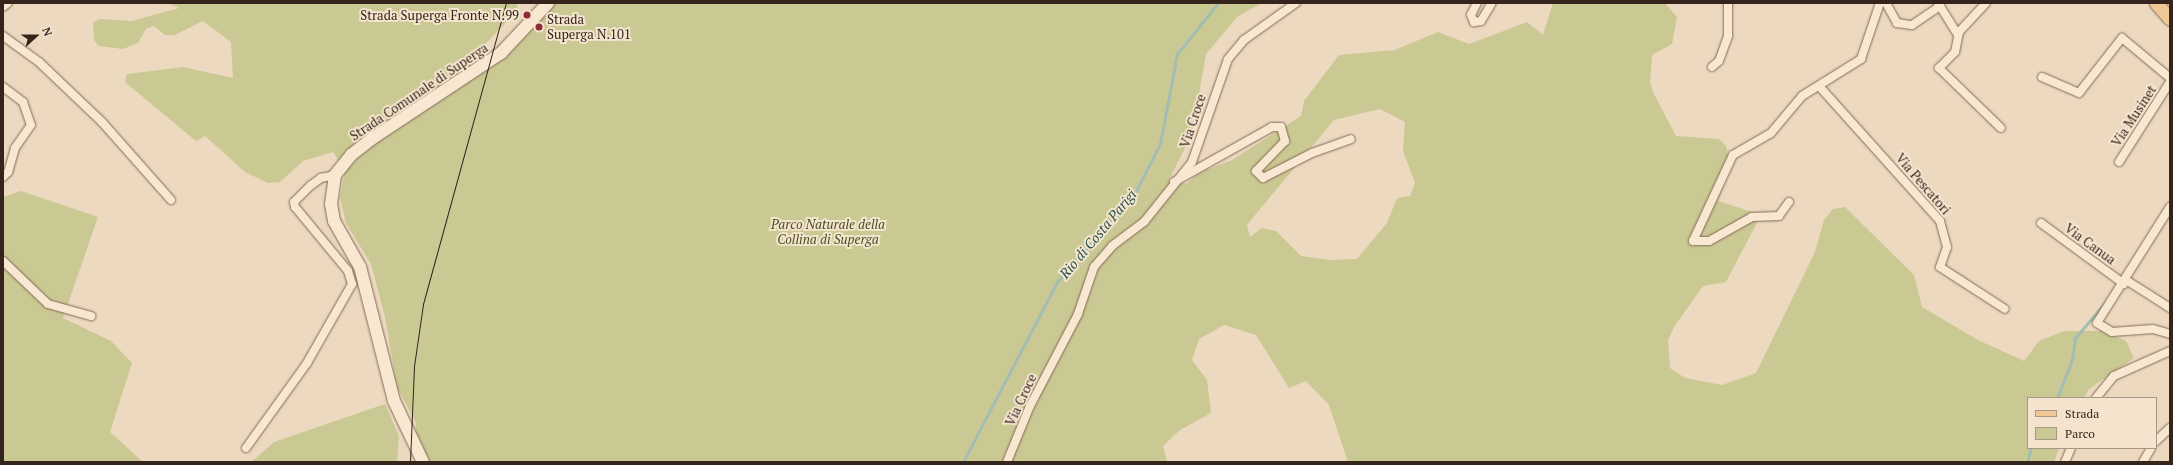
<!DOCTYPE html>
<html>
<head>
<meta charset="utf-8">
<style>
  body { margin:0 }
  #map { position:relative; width:2173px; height:465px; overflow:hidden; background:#ecd9bf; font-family:"PT Serif",serif }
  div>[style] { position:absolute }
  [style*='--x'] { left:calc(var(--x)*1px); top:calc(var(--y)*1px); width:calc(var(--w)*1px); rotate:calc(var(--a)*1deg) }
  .green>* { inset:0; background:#cac993 }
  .stream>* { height:2.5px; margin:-1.25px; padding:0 1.25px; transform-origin:1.25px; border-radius:1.25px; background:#a2beb2 }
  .roads { filter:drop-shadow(0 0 1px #846a58) drop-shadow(0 0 1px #846a58) }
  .street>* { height:8px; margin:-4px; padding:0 4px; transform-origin:4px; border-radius:4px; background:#f8e7d1 }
  .secondary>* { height:12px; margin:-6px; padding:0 6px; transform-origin:6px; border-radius:6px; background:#f8e7d1 }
  .primary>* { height:13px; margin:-6.5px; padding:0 6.5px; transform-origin:6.5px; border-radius:6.5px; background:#f0c896 }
  .tram>* { height:1px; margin:-0.5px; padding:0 0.5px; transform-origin:0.5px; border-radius:0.5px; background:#34241c }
  .dots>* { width:11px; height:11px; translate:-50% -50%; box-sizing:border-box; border:2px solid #f4e4ce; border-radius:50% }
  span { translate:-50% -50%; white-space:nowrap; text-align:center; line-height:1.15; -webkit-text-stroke:4px #f4e4ce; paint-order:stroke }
  .poi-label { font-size:13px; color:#34241c }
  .right { translate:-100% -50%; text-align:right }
  .left { translate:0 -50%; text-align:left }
  .street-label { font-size:13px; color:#34241c }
  .park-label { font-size:13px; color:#4a5023; font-style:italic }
  .water-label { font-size:14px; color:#2b534c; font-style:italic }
  .frame { position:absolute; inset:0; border:4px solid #34241c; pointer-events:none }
  .legend { position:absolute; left:2027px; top:397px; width:130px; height:52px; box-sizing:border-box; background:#f4e4ce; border:1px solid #a79787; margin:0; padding:5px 7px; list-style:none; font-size:12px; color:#34241c }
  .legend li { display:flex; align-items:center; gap:8px; height:20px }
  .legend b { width:20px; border:1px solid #a79787 }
  .north { position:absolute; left:16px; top:16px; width:40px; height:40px; -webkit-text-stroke:3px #f4e4ce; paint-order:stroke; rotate:69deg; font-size:11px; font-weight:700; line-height:16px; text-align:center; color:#34241c }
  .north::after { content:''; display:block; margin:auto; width:14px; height:18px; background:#34241c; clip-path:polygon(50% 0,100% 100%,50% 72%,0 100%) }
</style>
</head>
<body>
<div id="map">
  <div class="green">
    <div style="clip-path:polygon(evenodd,168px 3px,518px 3px,516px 12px,466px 64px,496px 64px,556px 3px,1262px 3px,1237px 17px,1206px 54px,1192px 134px,1169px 180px,1186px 184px,1199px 173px,1232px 160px,1301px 116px,1304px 101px,1339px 55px,1395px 50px,1438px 32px,1469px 44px,1527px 22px,1543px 35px,1553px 3px,1665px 3px,1677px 17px,1672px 44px,1652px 55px,1650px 82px,1654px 94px,1676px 136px,1719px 139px,1726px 146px,1731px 166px,1718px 201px,1761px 215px,1726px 282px,1703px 286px,1674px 327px,1668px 340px,1670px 368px,1685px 378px,1722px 385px,1756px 373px,1815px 252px,1824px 220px,1833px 209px,1845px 207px,1914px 275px,1922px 307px,1978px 340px,2024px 361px,2039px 341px,2064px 331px,2104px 331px,2126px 341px,2134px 358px,2089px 389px,2084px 398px,2028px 398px,2028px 448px,2059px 448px,2054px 462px,1348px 462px,1329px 405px,1306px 381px,1289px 388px,1256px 335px,1224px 325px,1199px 339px,1192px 360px,1207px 380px,1211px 413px,1180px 430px,1163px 446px,1167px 462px,428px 462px,415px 440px,416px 423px,397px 387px,385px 317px,371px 264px,346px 223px,340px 198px,345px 170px,333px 152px,303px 161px,280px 182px,268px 183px,245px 172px,205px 136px,196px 141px,125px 82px,127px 74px,183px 67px,233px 78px,231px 42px,203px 21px,175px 35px,165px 35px,154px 26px,146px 29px,138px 43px,123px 49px,99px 46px,94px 40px,93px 22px,101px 19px,132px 21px,179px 8px,168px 3px,1380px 109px,1405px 122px,1403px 151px,1415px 183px,1410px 196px,1397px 198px,1387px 223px,1357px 259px,1331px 260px,1301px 256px,1276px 231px,1262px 228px,1250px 237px,1247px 225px,1334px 120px,1380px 109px)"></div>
    <div style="clip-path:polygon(21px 191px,98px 217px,63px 318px,111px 341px,132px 363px,110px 432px,143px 462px,3px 462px,3px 197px)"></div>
    <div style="clip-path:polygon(385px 404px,399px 436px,397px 462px,251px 462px,274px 442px)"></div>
  </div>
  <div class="stream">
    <div style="--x:2057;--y:398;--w:41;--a:-68.5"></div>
    <div style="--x:2072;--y:360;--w:22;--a:-82"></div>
    <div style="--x:2075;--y:338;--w:54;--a:-49.5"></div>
    <div style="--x:963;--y:462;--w:203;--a:-62.4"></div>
    <div style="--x:1057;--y:282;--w:116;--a:-48.5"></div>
    <div style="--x:1134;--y:195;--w:57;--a:-63"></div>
    <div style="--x:1160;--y:144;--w:92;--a:-79.3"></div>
    <div style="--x:1177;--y:54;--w:65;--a:-51.2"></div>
    <div style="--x:2027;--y:462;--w:15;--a:-74"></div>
  </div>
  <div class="roads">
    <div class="street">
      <div style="--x:1477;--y:3;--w:13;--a:117"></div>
      <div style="--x:1471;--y:15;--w:8;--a:67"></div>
      <div style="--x:1474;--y:22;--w:7;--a:-8"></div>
      <div style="--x:1481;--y:21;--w:21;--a:-59"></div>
      <div style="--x:1886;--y:3;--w:23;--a:61"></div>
      <div style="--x:1897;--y:23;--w:15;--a:8"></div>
      <div style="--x:1912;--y:25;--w:34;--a:-34"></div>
      <div style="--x:1938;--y:3;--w:38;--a:58"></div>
      <div style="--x:1986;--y:3;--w:40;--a:133"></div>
      <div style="--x:1959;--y:32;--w:20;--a:101"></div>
      <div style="--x:1955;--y:52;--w:23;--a:135"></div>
      <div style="--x:1939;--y:68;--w:86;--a:44.1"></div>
      <div style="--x:3;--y:7;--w:6;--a:-39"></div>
      <div style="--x:3;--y:36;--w:44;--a:35.8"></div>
      <div style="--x:39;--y:62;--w:87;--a:43.6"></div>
      <div style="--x:102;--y:122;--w:104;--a:48.5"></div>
      <div style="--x:1712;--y:67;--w:9;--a:-41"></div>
      <div style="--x:1719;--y:61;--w:27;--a:-70"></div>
      <div style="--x:1728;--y:36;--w:33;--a:-90"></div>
      <div style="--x:2042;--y:77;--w:40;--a:23.4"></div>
      <div style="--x:2079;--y:93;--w:70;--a:-52"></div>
      <div style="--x:2122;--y:38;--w:62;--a:39.8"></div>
      <div style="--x:1819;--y:86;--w:181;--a:48.1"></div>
      <div style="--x:1940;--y:221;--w:27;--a:75"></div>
      <div style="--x:1947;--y:247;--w:21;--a:109"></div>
      <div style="--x:1940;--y:267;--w:77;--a:32.9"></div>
      <div style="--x:3;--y:87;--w:25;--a:37"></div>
      <div style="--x:23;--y:102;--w:24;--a:71"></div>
      <div style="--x:31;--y:125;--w:28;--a:125"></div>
      <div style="--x:15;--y:148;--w:25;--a:106"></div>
      <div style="--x:8;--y:172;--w:7;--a:135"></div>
      <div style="--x:2119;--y:162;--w:95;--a:-57.5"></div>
      <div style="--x:1174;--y:182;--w:112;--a:-29.3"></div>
      <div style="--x:1272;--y:127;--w:9;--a:0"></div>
      <div style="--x:1281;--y:127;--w:15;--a:74"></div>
      <div style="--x:1285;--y:141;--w:42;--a:134"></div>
      <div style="--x:1256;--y:171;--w:10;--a:45"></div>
      <div style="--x:1263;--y:178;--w:55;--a:-27"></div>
      <div style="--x:1312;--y:153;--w:41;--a:-19.7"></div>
      <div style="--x:1789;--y:202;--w:17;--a:126"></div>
      <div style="--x:1779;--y:216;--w:27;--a:178"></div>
      <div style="--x:1752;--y:217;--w:49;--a:150.8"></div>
      <div style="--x:1709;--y:241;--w:16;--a:180"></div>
      <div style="--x:1693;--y:241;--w:95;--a:-65.1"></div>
      <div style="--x:1733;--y:155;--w:44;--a:-30.1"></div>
      <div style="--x:1771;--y:133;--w:48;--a:-50"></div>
      <div style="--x:1802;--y:96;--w:70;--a:-32.1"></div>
      <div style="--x:1861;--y:59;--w:59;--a:-71.3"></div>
      <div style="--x:2170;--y:207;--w:137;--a:122.2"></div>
      <div style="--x:2097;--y:323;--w:17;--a:31"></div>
      <div style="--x:2112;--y:332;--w:41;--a:-4.2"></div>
      <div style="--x:2153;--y:329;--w:18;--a:16"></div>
      <div style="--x:2041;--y:223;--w:103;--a:36.3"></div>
      <div style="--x:3;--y:261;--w:62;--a:43.7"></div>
      <div style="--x:48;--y:304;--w:45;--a:15.6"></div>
      <div style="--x:2126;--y:280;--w:52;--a:32.5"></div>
      <div style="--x:2096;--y:398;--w:28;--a:-51"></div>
      <div style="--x:2114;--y:376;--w:61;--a:-24.1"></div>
      <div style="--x:2156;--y:441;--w:19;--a:-43"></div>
      <div style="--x:246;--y:448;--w:105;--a:-54.3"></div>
      <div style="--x:307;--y:363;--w:91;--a:-60.3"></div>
      <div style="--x:352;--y:284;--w:14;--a:-107"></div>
      <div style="--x:348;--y:271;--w:83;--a:-129.6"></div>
      <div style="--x:295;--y:207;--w:5;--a:-101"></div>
      <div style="--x:294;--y:202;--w:23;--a:-45"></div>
      <div style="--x:310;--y:186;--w:14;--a:-36"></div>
      <div style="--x:321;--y:178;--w:14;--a:-12"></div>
      <div style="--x:1007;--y:462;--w:61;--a:-67.7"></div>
      <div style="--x:1030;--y:406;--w:104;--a:-62.4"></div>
      <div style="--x:1078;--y:314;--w:50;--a:-71.2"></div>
      <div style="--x:1094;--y:267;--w:28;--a:-49"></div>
      <div style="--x:1112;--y:246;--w:40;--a:-37"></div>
      <div style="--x:1144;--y:222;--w:77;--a:-51.3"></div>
      <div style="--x:1192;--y:162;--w:109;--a:-70.7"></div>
      <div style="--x:1228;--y:59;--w:25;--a:-50"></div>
      <div style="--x:1244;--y:40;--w:64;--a:-35.4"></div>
      <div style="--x:2065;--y:462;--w:15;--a:-67"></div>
      <div style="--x:2143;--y:462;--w:16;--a:-60"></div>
    </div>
    <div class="secondary">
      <div style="--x:423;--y:462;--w:68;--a:-115.4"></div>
      <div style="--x:394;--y:401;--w:138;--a:-104.2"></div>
      <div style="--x:360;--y:267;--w:53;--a:-119.5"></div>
      <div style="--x:334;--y:221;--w:17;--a:-100"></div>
      <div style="--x:331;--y:204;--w:29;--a:-82"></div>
      <div style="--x:335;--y:175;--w:26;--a:-51"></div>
      <div style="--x:351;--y:155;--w:28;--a:-38"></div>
      <div style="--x:373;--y:138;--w:154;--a:-33.6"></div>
      <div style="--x:501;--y:53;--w:69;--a:-46.8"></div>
    </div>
    <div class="primary">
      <div style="--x:2156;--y:3;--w:21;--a:49"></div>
    </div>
  </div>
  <div class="tram">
    <div style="--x:410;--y:462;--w:96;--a:-87.6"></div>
    <div style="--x:414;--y:366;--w:63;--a:-81.7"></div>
    <div style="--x:423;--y:304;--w:312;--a:-74.6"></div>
  </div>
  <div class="dots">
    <div style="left:527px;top:15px;background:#912937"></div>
    <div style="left:539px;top:27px;background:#912937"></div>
  </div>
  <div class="poi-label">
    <span class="right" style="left:519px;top:15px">Strada Superga Fronte N.99</span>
    <span class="left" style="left:547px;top:27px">Strada<br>Superga N.101</span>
  </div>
  <div class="street-label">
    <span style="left:419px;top:92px;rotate:-34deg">Strada Comunale di Superga</span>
    <span style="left:2134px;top:116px;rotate:-57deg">Via Musinet</span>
    <span style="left:1193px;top:121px;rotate:-72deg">Via Croce</span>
    <span style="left:1923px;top:184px;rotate:49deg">Via Pescatori</span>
    <span style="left:2090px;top:244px;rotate:36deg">Via Canua</span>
    <span style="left:1021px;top:400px;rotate:-65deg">Via Croce</span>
  </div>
  <div class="park-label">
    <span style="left:828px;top:232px">Parco Naturale della<br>Collina di Superga</span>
  </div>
  <div class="water-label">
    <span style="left:1098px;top:234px;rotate:-50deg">Rio di Costa Parigi</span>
  </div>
  <div class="frame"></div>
  <ul class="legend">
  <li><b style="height:5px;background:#f0c896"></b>Strada</li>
  <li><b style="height:11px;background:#cac993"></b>Parco</li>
  </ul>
  <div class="north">N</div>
</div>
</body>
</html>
